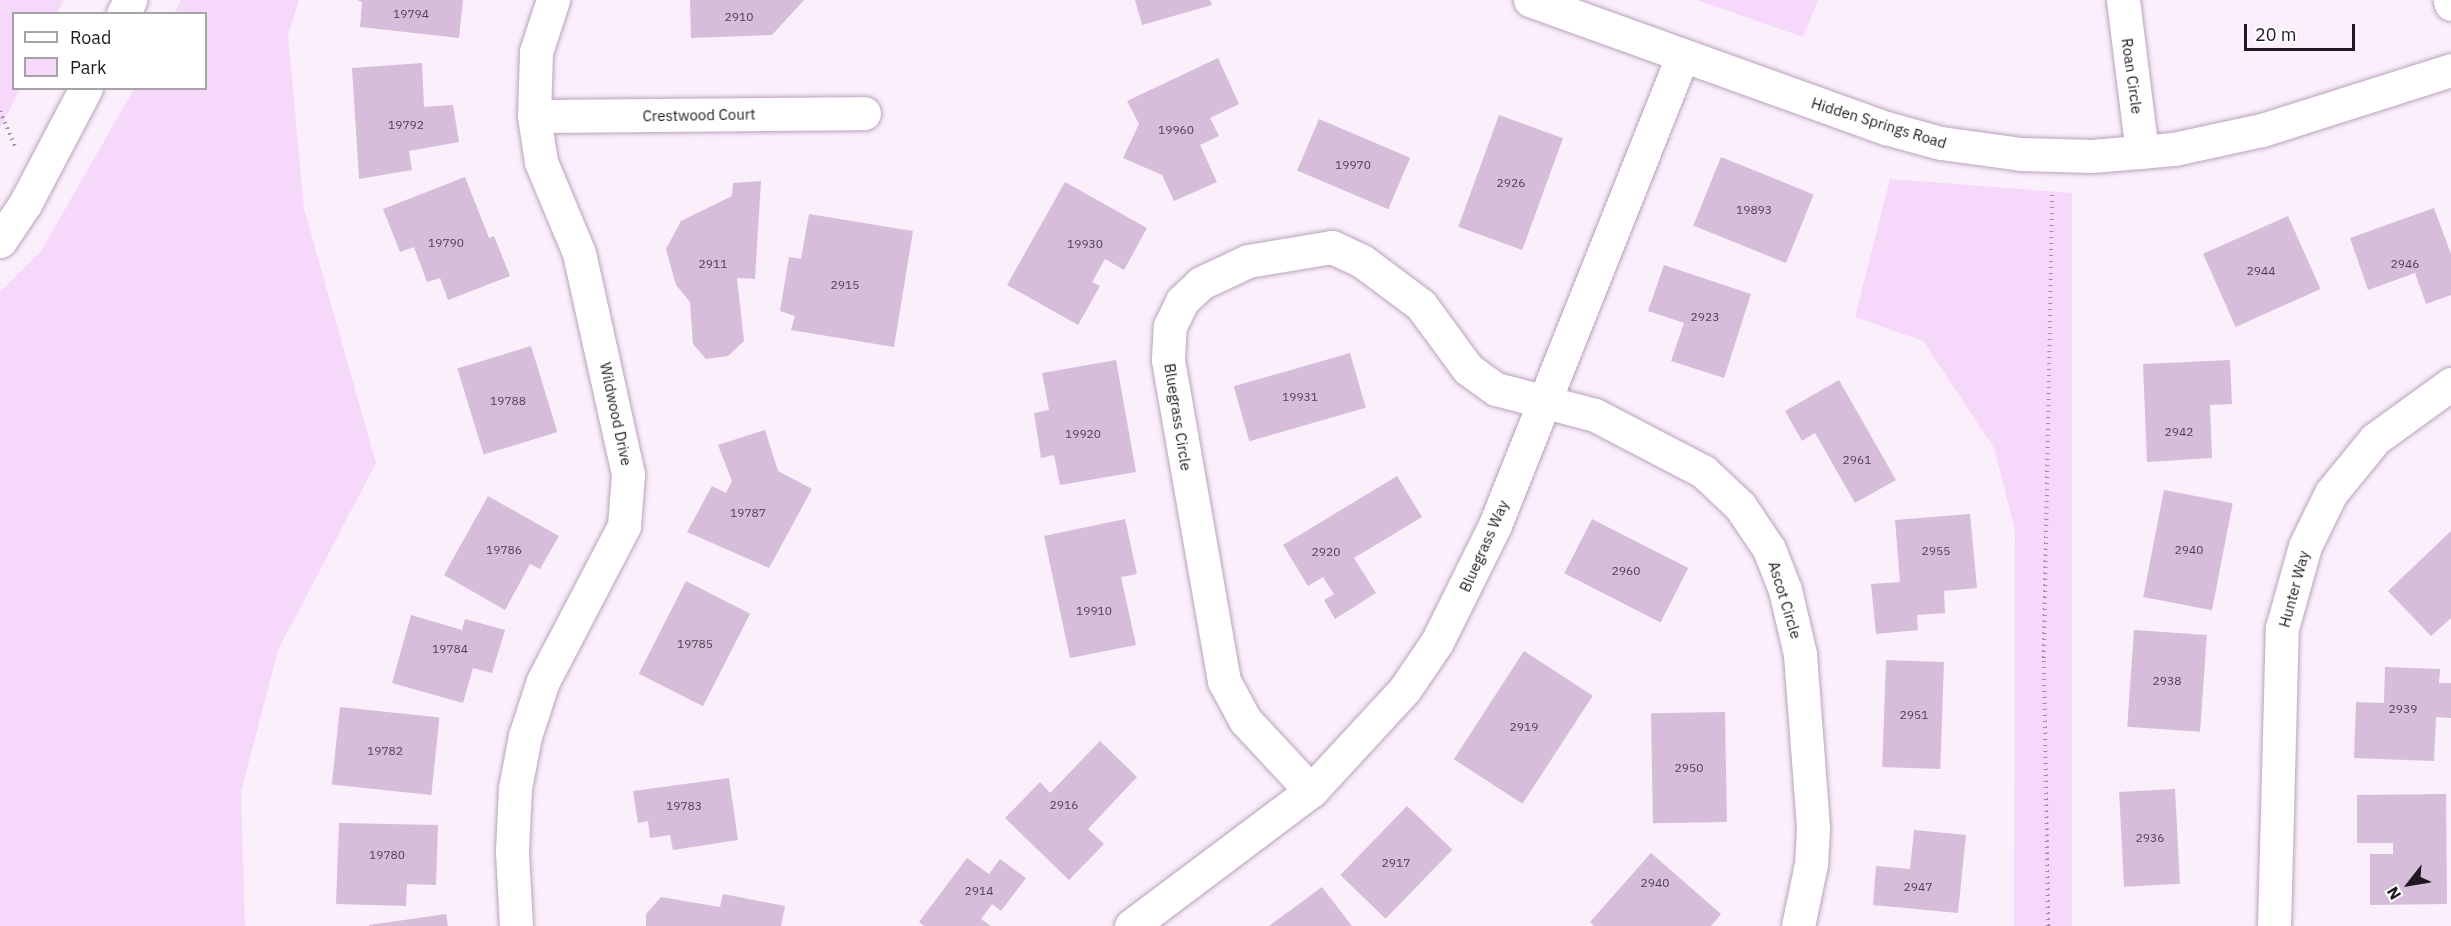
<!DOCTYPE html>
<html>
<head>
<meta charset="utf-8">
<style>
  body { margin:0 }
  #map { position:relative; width:2451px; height:926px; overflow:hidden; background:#faeffb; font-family:"IBM Plex Sans",sans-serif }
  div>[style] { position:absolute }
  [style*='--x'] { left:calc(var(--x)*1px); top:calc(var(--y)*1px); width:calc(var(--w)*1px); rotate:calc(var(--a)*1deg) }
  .green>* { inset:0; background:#f5d8fa }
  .building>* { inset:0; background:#d6bdda; transform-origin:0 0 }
  .path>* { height:4px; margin-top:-2px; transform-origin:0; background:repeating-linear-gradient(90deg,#9c929d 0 1.5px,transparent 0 6px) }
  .roads { filter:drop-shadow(0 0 2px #bba2be) drop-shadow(0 0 2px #bba2be) }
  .minor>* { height:33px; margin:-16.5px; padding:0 16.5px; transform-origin:16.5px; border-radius:16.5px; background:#fff }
  .major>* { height:33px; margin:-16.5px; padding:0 16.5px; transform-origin:16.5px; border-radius:16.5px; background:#fff }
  span { translate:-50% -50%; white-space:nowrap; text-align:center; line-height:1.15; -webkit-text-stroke:5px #fff; paint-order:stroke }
  .number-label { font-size:12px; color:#4e4151 }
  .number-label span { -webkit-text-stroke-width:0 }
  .street-label { font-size:15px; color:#211823 }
  .legend { position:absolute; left:12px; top:12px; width:195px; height:78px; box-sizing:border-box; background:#fff; border:2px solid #a6a3a7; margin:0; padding:8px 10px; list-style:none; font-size:18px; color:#211823 }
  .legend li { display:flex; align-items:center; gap:12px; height:30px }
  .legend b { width:30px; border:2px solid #a6a3a7 }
  .north { position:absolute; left:2379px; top:854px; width:60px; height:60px; -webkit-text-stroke:4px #fff; paint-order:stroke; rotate:239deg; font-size:16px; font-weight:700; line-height:24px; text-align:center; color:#211823 }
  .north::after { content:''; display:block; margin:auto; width:21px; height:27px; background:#211823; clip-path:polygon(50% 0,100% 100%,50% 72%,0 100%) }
  .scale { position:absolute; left:2244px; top:24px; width:111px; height:27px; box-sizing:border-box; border:3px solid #211823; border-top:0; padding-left:8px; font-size:18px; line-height:21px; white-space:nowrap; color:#211823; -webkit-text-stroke:4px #fff; paint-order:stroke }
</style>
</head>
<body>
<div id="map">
  <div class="green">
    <div style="clip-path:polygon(0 0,64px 0,57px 13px,14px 14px,14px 88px,20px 89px,0 128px)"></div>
    <div style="clip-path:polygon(181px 0,299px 0,288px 35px,304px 209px,376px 463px,278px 650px,241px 792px,245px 926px,0 926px,0 292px,41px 251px,134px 89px,206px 88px,206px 14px,174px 13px)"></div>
    <div style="clip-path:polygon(1697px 0,1818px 0,1803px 37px)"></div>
    <div style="clip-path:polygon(1890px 179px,2072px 193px,2072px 926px,2014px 926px,2015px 530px,1994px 448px,1923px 341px,1855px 317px)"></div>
  </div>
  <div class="building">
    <div style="clip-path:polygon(357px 0,463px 0,459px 38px,360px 27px,362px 2px)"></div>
    <div style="clip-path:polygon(690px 0,804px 0,772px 35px,691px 38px)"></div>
    <div style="clip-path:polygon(1135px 0,1210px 0,1212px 5px,1142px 25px)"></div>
    <div style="clip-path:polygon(1218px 58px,1239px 104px,1210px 118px,1219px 136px,1200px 145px,1217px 182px,1174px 201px,1162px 175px,1123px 158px,1139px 124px,1127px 101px)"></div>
    <div style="clip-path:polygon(422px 63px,424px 107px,453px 105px,459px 142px,409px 151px,412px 170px,359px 179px,352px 68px)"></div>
    <div style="left:1499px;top:115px;width:68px;height:119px;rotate:20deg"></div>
    <div style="left:1319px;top:119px;width:99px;height:56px;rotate:23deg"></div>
    <div style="left:1721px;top:157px;width:100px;height:74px;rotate:22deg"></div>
    <div style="clip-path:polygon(465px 177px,489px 238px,494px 236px,510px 276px,448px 300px,440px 278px,427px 282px,414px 247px,400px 252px,383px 209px)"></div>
    <div style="clip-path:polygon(761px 181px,755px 279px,737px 278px,744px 341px,728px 356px,706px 359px,693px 344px,690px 302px,676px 285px,666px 249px,681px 221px,732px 196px,733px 183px)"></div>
    <div style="clip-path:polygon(1065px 182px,1147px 228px,1124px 270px,1105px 259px,1092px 282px,1100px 286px,1078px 325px,1007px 285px)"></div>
    <div style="clip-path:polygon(2434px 208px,2451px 254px,2451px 295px,2426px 304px,2415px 273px,2368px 290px,2350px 238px)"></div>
    <div style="clip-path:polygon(809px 214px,913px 231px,894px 347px,791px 330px,795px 316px,780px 311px,789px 257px,801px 259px)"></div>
    <div style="left:2288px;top:216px;width:80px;height:93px;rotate:66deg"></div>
    <div style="clip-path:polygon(1664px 265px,1751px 294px,1724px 378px,1671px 361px,1684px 323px,1648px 311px)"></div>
    <div style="left:531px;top:346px;width:90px;height:77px;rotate:73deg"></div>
    <div style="left:1350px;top:353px;width:57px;height:121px;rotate:74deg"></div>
    <div style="clip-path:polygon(1116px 360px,1136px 472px,1060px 485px,1054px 455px,1041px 458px,1034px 413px,1049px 410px,1042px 373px)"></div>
    <div style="clip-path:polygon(2230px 360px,2232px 404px,2210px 405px,2212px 458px,2147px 462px,2143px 364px)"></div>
    <div style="clip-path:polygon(1839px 380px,1896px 480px,1855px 503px,1815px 433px,1802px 441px,1785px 411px)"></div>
    <div style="clip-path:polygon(765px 430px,778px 471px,812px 489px,769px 568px,687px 532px,712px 486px,726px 493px,732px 481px,718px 445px)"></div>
    <div style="clip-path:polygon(1397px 476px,1422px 517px,1354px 558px,1376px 593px,1335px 619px,1324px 600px,1334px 594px,1323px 577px,1308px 586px,1283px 545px)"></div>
    <div style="left:2164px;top:490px;width:70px;height:109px;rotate:11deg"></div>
    <div style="clip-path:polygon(488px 496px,559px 536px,540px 569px,530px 564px,505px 610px,444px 575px)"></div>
    <div style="clip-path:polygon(1970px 514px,1977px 588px,1944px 591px,1945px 613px,1917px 615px,1918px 630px,1876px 634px,1871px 584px,1900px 582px,1895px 520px)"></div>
    <div style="clip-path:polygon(1125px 519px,1137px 574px,1121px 577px,1136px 645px,1070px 658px,1044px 536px)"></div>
    <div style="left:1592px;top:519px;width:108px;height:61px;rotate:27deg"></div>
    <div style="clip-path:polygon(2451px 531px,2451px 618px,2431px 636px,2388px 591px)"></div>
    <div style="left:686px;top:581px;width:72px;height:104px;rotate:27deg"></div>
    <div style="clip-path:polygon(411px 615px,462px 630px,465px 619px,505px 630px,492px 673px,473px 668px,463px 703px,392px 683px)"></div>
    <div style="left:2134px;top:630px;width:73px;height:97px;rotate:4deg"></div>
    <div style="left:1524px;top:651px;width:82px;height:129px;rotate:33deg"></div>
    <div style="left:1886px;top:660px;width:58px;height:107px;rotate:2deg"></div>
    <div style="clip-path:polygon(2385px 667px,2440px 669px,2439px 683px,2451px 683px,2451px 718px,2436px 717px,2434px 761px,2354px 758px,2356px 702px,2384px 703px)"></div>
    <div style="left:340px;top:707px;width:100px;height:78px;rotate:6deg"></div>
    <div style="left:1725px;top:712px;width:110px;height:74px;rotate:89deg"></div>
    <div style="clip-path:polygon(1100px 741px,1137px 777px,1088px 829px,1104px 844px,1069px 880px,1005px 818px,1040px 782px,1050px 793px)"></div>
    <div style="clip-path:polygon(729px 778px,738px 840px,673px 850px,670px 835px,650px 838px,648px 821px,638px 823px,633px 791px)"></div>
    <div style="left:2175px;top:789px;width:95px;height:56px;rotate:87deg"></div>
    <div style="clip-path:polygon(2446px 794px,2447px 904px,2370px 905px,2370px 854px,2393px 854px,2393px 843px,2357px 843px,2357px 795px)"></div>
    <div style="left:1407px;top:806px;width:63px;height:96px;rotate:44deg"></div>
    <div style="clip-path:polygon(339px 823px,438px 825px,436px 885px,407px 884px,406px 906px,336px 904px)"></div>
    <div style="clip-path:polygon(1914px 830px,1966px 835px,1958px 913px,1873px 905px,1876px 866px,1910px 869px)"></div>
    <div style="clip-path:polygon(1651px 853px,1721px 914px,1711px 926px,1594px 926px,1590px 922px)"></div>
    <div style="clip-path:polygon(967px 858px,989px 874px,1000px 859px,1026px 878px,1001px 911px,992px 904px,981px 919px,991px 926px,924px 926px,919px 922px)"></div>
    <div style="clip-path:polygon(1322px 887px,1352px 926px,1269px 926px)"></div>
    <div style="clip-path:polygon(723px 894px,785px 906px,781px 926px,646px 926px,646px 914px,661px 897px,720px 907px)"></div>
    <div style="clip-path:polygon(446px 914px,448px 926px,369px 926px,369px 925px)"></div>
  </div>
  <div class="path">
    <div style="--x:0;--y:111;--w:38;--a:67"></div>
    <div style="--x:2048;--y:926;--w:268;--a:-90.9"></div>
    <div style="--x:2044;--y:658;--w:468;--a:-89"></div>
  </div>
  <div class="roads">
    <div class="minor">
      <div style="--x:2123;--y:0;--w:153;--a:82.9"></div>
      <div style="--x:2450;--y:0;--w:4;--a:76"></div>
      <div style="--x:534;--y:116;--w:330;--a:-0.5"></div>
      <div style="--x:1311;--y:791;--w:97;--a:-132.9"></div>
      <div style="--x:1245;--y:720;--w:44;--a:-118.3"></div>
      <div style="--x:1224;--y:681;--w:327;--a:-99.9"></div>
      <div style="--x:1168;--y:359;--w:33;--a:-87"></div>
      <div style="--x:1170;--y:326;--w:28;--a:-64"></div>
      <div style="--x:1182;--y:301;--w:26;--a:-43"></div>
      <div style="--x:1201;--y:283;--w:52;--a:-25.1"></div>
      <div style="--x:1248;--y:261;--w:85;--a:-9.5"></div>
      <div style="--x:1332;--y:247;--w:33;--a:25"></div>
      <div style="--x:1362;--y:261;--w:74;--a:36.7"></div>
      <div style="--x:1421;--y:305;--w:79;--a:53.7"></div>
      <div style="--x:1468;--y:369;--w:34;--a:36"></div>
      <div style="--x:1496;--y:389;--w:102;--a:14.7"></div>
      <div style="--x:1595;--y:415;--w:123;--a:27.6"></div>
      <div style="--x:1704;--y:472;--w:50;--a:43.4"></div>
      <div style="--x:1740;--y:506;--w:52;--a:56"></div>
      <div style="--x:1769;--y:549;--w:44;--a:68.7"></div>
      <div style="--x:1785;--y:590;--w:66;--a:76.8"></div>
      <div style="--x:1800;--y:654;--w:174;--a:85.7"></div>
      <div style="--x:1813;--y:828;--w:36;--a:93"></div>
      <div style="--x:1811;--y:864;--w:63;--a:101.8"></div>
      <div style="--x:516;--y:926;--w:75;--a:-93.1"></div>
      <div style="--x:512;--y:851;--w:63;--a:-87.3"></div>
      <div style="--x:515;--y:788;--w:53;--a:-79.1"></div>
      <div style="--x:525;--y:736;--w:58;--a:-71.9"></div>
      <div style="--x:543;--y:681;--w:175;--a:-62.4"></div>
      <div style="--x:624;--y:526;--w:52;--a:-85.6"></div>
      <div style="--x:628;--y:474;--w:226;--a:-102.5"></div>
      <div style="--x:579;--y:253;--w:99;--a:-112.7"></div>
      <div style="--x:541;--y:162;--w:47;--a:-98.7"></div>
      <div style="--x:534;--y:116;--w:64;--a:-88.2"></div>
      <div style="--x:536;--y:52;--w:55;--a:-71.9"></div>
      <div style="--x:1131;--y:926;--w:225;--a:-36.9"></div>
      <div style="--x:1311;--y:791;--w:139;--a:-47.3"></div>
      <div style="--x:1405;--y:689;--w:57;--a:-55.8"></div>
      <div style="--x:1437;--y:642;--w:131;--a:-63.6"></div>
      <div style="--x:1495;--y:525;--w:504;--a:-68.22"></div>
      <div style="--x:2274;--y:926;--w:298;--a:-88.5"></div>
      <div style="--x:2282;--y:628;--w:85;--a:-74.3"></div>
      <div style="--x:2305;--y:546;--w:59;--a:-63.9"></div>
      <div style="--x:2331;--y:493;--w:70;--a:-50.8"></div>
      <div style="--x:2375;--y:439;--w:94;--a:-35.9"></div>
    </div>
    <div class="major">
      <div style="--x:1530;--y:0;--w:378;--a:19.8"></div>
      <div style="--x:1886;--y:128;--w:57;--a:15.3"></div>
      <div style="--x:1941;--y:143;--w:81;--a:7.8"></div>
      <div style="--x:2021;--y:154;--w:71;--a:1.6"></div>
      <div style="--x:2092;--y:156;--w:82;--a:-4.9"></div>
      <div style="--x:2174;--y:149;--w:90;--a:-12.2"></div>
      <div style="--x:2262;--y:130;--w:198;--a:-17.6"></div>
      <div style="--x:123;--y:14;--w:16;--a:-63"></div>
      <div style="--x:0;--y:241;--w:45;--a:-56"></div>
      <div style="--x:25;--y:204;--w:131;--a:-62.3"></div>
    </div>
  </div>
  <div class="number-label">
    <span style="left:411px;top:14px">19794</span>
    <span style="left:739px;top:17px">2910</span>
    <span style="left:406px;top:125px">19792</span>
    <span style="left:1176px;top:130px">19960</span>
    <span style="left:1353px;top:165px">19970</span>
    <span style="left:1511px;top:183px">2926</span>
    <span style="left:1754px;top:210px">19893</span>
    <span style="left:446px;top:243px">19790</span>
    <span style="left:1085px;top:244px">19930</span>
    <span style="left:713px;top:264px">2911</span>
    <span style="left:2405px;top:264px">2946</span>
    <span style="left:2261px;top:271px">2944</span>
    <span style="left:845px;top:285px">2915</span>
    <span style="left:1705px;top:317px">2923</span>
    <span style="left:1300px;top:397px">19931</span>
    <span style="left:508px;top:401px">19788</span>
    <span style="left:2179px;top:432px">2942</span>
    <span style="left:1083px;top:434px">19920</span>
    <span style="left:1857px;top:460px">2961</span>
    <span style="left:748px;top:513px">19787</span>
    <span style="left:504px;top:550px">19786</span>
    <span style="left:2189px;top:550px">2940</span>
    <span style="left:1936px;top:551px">2955</span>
    <span style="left:1326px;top:552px">2920</span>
    <span style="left:1626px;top:571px">2960</span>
    <span style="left:1094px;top:611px">19910</span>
    <span style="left:695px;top:644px">19785</span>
    <span style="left:450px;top:649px">19784</span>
    <span style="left:2167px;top:681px">2938</span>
    <span style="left:2403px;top:709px">2939</span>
    <span style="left:1914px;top:715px">2951</span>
    <span style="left:1524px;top:727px">2919</span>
    <span style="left:385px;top:751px">19782</span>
    <span style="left:1689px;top:768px">2950</span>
    <span style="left:1064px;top:805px">2916</span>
    <span style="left:684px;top:806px">19783</span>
    <span style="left:2150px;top:838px">2936</span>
    <span style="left:387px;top:855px">19780</span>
    <span style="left:1396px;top:863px">2917</span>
    <span style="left:1655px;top:883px">2940</span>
    <span style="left:1918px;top:887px">2947</span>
    <span style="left:979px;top:891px">2914</span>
  </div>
  <div class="street-label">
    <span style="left:2132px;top:76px;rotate:82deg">Roan Circle</span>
    <span style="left:699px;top:115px;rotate:-1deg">Crestwood Court</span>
    <span style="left:1879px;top:123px;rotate:17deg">Hidden Springs Road</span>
    <span style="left:616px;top:414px;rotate:78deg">Wildwood Drive</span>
    <span style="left:1178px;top:417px;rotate:81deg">Bluegrass Circle</span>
    <span style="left:1484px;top:546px;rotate:-66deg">Bluegrass Way</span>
    <span style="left:2294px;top:589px;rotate:-75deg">Hunter Way</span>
    <span style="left:1785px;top:600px;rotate:73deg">Ascot Circle</span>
  </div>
  <ul class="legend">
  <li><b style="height:8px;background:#fff"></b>Road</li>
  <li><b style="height:16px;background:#f5d8fa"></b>Park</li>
  </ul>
  <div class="north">N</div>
  <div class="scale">20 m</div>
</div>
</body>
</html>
